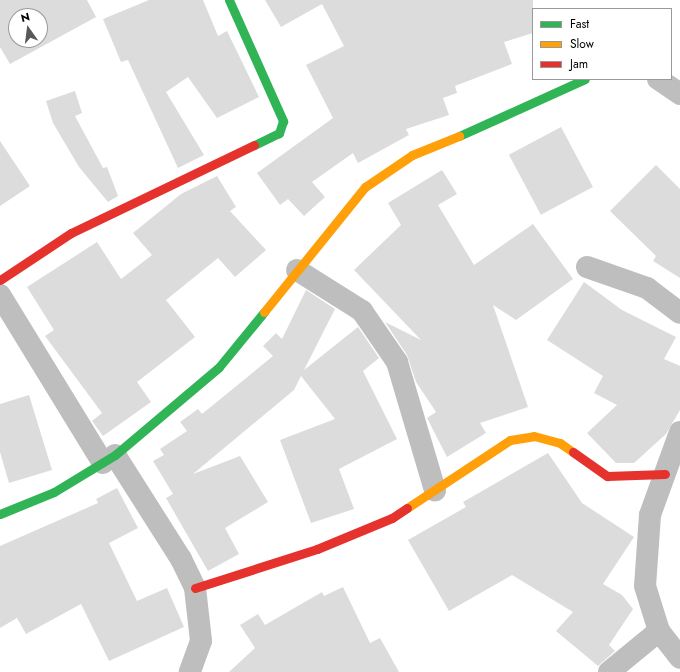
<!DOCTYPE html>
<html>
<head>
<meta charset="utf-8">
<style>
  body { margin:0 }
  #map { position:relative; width:680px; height:672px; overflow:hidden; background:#fff; font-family:Jost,sans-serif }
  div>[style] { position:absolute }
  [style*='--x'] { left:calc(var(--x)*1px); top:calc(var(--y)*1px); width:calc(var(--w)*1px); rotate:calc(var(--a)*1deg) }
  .building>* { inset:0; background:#dcdcdc; transform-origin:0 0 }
  .street>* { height:22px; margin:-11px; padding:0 11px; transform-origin:11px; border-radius:11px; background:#bebebe }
  .fast>* { height:9px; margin:-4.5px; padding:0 4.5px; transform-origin:4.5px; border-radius:4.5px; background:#30b455 }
  .slow>* { height:9px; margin:-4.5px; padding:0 4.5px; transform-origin:4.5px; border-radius:4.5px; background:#ff9f0a }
  .jam>* { height:9px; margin:-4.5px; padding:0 4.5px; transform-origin:4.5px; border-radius:4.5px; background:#e5322d }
  span { translate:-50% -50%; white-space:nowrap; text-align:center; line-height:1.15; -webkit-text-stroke:4px #fff; paint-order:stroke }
  .legend { position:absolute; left:532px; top:8px; width:140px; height:72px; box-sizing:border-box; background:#fff; border:1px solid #999; margin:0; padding:5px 7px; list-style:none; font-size:12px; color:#000 }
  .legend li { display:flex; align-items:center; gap:8px; height:20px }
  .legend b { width:20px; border:1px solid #999 }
  .north { position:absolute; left:8px; top:8px; width:40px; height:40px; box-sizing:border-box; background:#fff; border:1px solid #999; border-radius:50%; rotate:346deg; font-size:11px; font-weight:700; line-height:16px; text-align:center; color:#000 }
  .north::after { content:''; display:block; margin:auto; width:14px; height:18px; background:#595959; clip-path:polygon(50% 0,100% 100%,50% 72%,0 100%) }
</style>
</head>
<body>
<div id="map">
  <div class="building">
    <div style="clip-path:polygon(evenodd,0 0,87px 0,96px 17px,10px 64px,0 47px,0 0,16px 16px,40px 16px,40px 40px,16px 40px,16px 16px)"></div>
    <div style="clip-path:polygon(149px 0,203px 0,218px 36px,227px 31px,259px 97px,217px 118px,188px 77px,166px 92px,204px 155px,178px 168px,128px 60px,121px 62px,103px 19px)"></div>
    <div style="clip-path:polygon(265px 0,533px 0,533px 33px,504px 42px,512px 64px,455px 86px,457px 93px,443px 98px,449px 115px,406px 129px,409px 135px,358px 163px,353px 153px,312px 182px,325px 197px,304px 216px,288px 199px,280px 205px,257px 173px,333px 118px,306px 65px,344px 46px,322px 4px,281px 27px)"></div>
    <div style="clip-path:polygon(75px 91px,82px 113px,75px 116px,103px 168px,107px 167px,118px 196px,108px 202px,79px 167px,53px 123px,46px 101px)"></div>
    <div style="left:561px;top:127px;width:68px;height:59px;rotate:62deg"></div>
    <div style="clip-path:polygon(0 141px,30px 186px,0 206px)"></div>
    <div style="clip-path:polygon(656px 165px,680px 189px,680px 278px,653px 261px,656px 256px,610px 211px)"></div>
    <div style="clip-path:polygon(442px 170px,457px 194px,438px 205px,474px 265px,533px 224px,573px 279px,516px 320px,493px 305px,528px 407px,480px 423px,486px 433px,447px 457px,427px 418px,436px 412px,416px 382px,407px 355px,385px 322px,421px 340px,354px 270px,401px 225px,388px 203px)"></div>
    <div style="clip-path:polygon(217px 176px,236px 207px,230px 211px,266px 250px,235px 277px,218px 258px,166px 300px,195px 337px,137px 382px,151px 402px,103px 436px,92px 421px,102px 413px,45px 336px,54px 330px,27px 287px,97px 242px,121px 279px,152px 255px,133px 233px,181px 194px)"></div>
    <div style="clip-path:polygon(584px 282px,622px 310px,676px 337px,664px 359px,680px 366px,680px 410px,666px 434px,634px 463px,616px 463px,587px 433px,617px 405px,594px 393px,603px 376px,547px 340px)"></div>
    <div style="clip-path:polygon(306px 290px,335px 309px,304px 370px,358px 327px,379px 358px,363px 371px,397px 439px,339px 469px,354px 509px,311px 523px,280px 440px,335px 419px,301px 376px,294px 390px,193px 474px,240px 456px,268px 502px,225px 528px,239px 554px,208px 571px,166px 498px,173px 494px,153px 461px,164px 455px,160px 449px,187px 431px,180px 422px,198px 409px,202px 414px,273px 356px,263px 346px,276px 333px,282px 339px)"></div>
    <div style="clip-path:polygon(29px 395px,52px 470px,9px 483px,0 452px,0 404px)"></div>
    <div style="clip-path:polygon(548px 453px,582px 503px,634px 537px,603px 584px,622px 595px,633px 609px,609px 645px,615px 651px,598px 666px,556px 631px,573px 612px,512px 575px,449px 611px,408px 540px,466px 507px,463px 502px)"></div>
    <div style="clip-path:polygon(117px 488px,138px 528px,109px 543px,137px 601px,167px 588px,184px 627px,109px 661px,81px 604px,26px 634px,17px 618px,0 628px,0 546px,98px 503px,96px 499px)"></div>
    <div style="clip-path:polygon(343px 587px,370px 643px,380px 638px,399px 672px,229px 672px,255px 648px,240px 625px,258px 614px,265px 625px,322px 592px,324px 596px)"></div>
  </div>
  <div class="street">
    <div style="--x:658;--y:79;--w:27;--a:34"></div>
    <div style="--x:587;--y:267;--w:64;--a:19.3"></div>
    <div style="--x:647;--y:288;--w:41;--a:37.1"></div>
    <div style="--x:297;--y:270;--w:77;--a:32.2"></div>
    <div style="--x:362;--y:311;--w:62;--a:55.5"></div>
    <div style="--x:397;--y:362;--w:134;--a:73.5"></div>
    <div style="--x:0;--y:295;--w:197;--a:58.5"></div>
    <div style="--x:680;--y:432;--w:88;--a:109.9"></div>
    <div style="--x:650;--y:515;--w:71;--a:94"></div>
    <div style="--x:645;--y:586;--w:47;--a:72.7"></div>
    <div style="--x:659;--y:631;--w:34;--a:52"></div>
    <div style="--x:115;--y:455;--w:123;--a:57.6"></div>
    <div style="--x:181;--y:559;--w:32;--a:64"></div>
    <div style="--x:195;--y:588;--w:53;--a:83.5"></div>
    <div style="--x:201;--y:641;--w:33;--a:110"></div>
    <div style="--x:609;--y:672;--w:65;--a:-39.4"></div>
  </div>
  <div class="fast">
    <div style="--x:229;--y:0;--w:133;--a:65.9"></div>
    <div style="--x:283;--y:121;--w:13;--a:108"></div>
    <div style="--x:279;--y:133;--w:28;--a:154"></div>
    <div style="--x:459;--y:136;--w:138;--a:-24.3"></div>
    <div style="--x:0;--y:514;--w:58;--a:-22.2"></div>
    <div style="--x:54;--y:492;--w:71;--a:-31.2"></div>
    <div style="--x:115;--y:455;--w:136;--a:-40.2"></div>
    <div style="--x:219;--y:367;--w:71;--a:-50.7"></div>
  </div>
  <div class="slow">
    <div style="--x:264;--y:312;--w:161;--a:-51.1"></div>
    <div style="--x:365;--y:187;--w:57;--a:-34.2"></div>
    <div style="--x:412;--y:155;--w:51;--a:-22"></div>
    <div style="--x:407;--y:508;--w:123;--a:-33.4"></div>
    <div style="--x:510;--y:440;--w:24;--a:-9"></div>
    <div style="--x:534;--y:436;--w:27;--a:15"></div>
    <div style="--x:560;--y:443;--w:16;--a:35"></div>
  </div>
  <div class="jam">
    <div style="--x:0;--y:280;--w:85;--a:-33.5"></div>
    <div style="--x:71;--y:233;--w:203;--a:-25.7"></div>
    <div style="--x:573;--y:452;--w:42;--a:35.2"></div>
    <div style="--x:607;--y:476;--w:58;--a:-2"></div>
    <div style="--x:195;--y:588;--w:128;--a:-17.7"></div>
    <div style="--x:317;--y:549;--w:81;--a:-22.5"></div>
    <div style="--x:392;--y:518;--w:18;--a:-34"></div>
  </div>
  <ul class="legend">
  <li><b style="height:5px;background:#30b455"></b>Fast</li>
  <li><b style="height:5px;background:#ff9f0a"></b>Slow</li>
  <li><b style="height:5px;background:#e5322d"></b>Jam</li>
  </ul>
  <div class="north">N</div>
</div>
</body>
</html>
